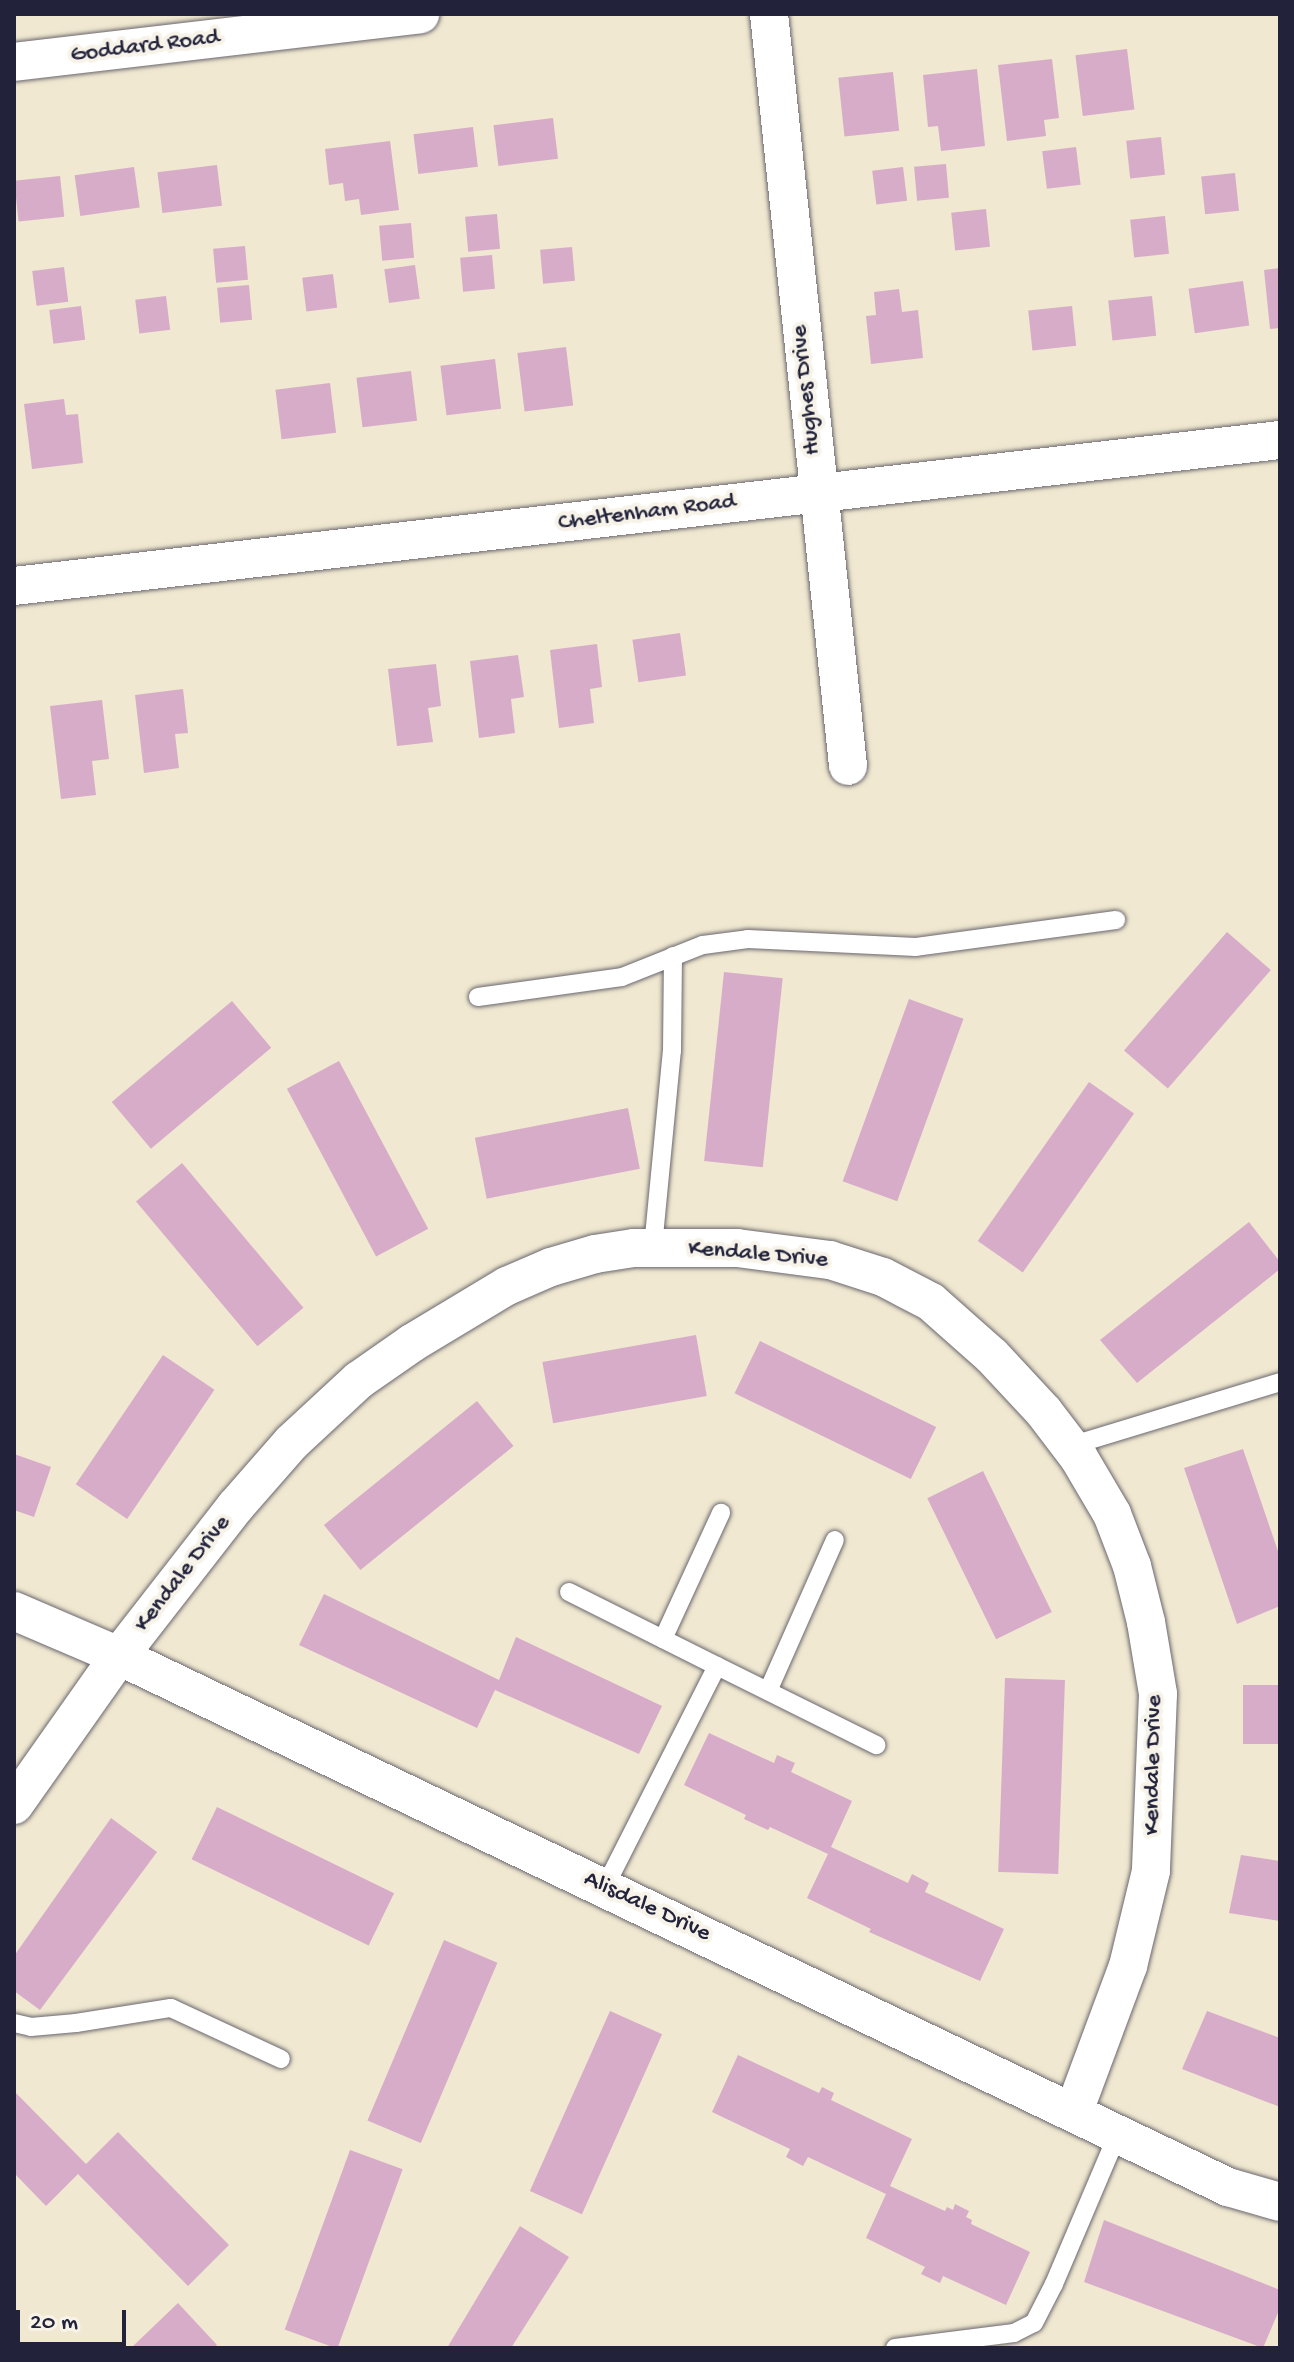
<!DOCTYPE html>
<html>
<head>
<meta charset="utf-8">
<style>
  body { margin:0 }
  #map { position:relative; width:1294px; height:2362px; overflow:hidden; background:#f0e8d0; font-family:"Gochi Hand",sans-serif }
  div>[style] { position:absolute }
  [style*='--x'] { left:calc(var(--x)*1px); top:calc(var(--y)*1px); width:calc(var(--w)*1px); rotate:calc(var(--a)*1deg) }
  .building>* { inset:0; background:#d7acc9; transform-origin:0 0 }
  .roads { filter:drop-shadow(0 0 2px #6a676f) drop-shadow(0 0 2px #6a676f) }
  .lane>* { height:18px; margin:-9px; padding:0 9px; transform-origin:9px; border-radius:9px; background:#fff }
  .street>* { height:38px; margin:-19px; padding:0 19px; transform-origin:19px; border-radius:19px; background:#fff }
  span { translate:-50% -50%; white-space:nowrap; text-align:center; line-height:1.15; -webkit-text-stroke:8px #f7f3e8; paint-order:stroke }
  .street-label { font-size:24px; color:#22223b }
  .frame { position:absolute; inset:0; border:16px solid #22223b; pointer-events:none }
  .scale { position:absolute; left:16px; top:2310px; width:110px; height:36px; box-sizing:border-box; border:4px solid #22223b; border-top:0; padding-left:10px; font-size:24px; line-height:28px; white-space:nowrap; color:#22223b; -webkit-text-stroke:6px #f7f3e8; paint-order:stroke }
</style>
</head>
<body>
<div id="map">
  <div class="building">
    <div style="left:1127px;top:49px;width:61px;height:52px;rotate:83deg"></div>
    <div style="clip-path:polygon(1052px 59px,1059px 118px,1044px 120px,1046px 136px,1007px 141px,998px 65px)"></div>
    <div style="clip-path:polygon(977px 69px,985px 146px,941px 151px,938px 126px,928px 127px,923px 75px)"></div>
    <div style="left:893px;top:72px;width:59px;height:55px;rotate:84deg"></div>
    <div style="left:553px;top:118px;width:41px;height:60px;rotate:83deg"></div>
    <div style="left:473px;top:127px;width:40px;height:60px;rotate:83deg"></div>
    <div style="left:1161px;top:137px;width:38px;height:35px;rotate:84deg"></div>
    <div style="clip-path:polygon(390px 141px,399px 210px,361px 215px,359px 199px,345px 201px,343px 183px,329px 185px,325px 149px)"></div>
    <div style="left:1076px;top:147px;width:38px;height:34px;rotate:83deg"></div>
    <div style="left:946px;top:164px;width:34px;height:32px;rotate:85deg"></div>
    <div style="left:217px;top:165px;width:41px;height:60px;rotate:83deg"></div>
    <div style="left:134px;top:167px;width:41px;height:60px;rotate:82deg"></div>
    <div style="left:903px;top:167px;width:34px;height:31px;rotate:83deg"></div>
    <div style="left:1235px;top:173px;width:38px;height:34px;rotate:84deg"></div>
    <div style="left:60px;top:176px;width:41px;height:46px;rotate:84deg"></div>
    <div style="left:986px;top:209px;width:38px;height:35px;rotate:84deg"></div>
    <div style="left:497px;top:214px;width:35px;height:32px;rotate:85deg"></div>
    <div style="left:1165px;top:216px;width:38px;height:35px;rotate:84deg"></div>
    <div style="left:411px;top:223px;width:35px;height:32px;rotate:85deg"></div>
    <div style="left:245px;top:246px;width:34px;height:32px;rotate:85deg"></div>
    <div style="left:572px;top:247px;width:34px;height:32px;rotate:85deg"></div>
    <div style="left:492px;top:255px;width:34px;height:32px;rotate:85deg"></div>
    <div style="left:415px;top:265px;width:34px;height:31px;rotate:82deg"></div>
    <div style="left:64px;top:267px;width:35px;height:32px;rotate:83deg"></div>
    <div style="clip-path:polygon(1280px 268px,1280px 328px,1270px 329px,1264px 270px)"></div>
    <div style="left:333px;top:274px;width:34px;height:31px;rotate:83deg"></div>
    <div style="left:1243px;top:281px;width:45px;height:55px;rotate:82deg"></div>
    <div style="left:249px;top:285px;width:35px;height:32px;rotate:85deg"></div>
    <div style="clip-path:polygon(899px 289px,902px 312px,918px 310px,923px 358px,871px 364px,866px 316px,876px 315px,874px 292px)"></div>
    <div style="left:166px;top:296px;width:34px;height:31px;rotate:83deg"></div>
    <div style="left:1152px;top:296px;width:40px;height:44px;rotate:84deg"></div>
    <div style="left:81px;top:306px;width:34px;height:32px;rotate:83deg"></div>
    <div style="left:1072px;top:306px;width:40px;height:44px;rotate:84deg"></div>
    <div style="left:566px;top:347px;width:59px;height:49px;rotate:83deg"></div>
    <div style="left:495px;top:359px;width:50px;height:55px;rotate:83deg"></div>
    <div style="left:411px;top:371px;width:50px;height:55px;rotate:83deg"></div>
    <div style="left:330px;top:383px;width:50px;height:55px;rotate:83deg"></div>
    <div style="clip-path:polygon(64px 399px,66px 415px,78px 414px,83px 463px,32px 469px,24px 404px)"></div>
    <div style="left:680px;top:633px;width:43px;height:48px;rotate:82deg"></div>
    <div style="clip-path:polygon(597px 644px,602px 687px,590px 689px,594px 723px,559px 728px,550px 650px)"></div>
    <div style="clip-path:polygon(518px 655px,524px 697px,511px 699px,515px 733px,479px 738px,470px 661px)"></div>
    <div style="clip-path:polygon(436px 664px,441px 706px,428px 708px,433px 742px,397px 746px,388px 669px)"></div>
    <div style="clip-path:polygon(183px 689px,188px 733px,175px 734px,179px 768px,144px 773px,135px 695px)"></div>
    <div style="clip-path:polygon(102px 700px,109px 759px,92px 761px,96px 795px,61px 799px,50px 706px)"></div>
    <div style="left:1227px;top:932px;width:58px;height:157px;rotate:41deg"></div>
    <div style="left:724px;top:972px;width:59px;height:190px;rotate:6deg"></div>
    <div style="left:909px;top:999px;width:58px;height:194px;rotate:20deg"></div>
    <div style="left:232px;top:1001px;width:61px;height:157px;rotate:50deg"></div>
    <div style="left:339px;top:1061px;width:190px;height:59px;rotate:62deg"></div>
    <div style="left:1089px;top:1082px;width:55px;height:194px;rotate:35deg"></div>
    <div style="left:628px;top:1108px;width:62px;height:156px;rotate:79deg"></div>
    <div style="left:182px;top:1163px;width:189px;height:60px;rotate:50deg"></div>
    <div style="clip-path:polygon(1249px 1222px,1280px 1262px,1280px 1269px,1137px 1383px,1100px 1340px)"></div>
    <div style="left:696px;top:1335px;width:62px;height:156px;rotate:80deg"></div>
    <div style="left:760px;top:1341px;width:196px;height:58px;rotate:26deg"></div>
    <div style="left:163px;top:1355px;width:62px;height:156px;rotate:34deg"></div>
    <div style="left:477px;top:1401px;width:58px;height:197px;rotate:51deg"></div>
    <div style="clip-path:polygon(1243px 1449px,1280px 1557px,1280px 1606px,1237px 1624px,1184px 1468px)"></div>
    <div style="clip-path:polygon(14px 1454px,51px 1467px,34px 1517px,14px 1510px)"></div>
    <div style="left:983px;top:1471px;width:157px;height:62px;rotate:64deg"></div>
    <div style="clip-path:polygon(324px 1594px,499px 1680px,516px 1637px,662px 1706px,639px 1754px,495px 1690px,477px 1728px,299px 1645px)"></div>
    <div style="left:1005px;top:1678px;width:60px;height:194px;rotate:2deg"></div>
    <div style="left:1280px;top:1685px;width:59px;height:37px;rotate:90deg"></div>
    <div style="clip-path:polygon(709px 1733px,774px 1763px,777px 1755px,795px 1763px,791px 1772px,852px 1801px,831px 1847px,908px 1883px,912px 1874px,929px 1883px,925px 1892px,1004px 1929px,980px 1981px,869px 1932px,871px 1929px,807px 1898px,828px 1854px,770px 1827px,768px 1830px,744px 1819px,746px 1815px,684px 1785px)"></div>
    <div style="left:217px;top:1807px;width:197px;height:58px;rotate:26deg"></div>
    <div style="clip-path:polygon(111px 1818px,157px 1852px,40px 2010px,14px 1991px,14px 1956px)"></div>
    <div style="clip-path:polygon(1241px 1855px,1280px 1861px,1280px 1921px,1229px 1913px)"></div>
    <div style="left:444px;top:1940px;width:58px;height:196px;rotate:23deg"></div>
    <div style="left:610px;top:2011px;width:57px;height:197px;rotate:24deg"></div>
    <div style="clip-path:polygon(1207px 2011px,1280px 2038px,1280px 2107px,1182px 2069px)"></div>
    <div style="clip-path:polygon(738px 2055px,819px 2093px,822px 2087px,834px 2093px,831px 2100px,912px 2139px,890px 2186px,945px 2211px,947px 2207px,953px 2210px,955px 2204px,969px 2211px,966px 2217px,972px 2220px,971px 2224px,1030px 2252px,1006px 2305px,943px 2276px,940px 2283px,921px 2274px,925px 2267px,866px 2238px,886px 2194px,808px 2157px,803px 2166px,786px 2157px,790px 2149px,712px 2112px)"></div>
    <div style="clip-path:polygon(14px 2091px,86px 2164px,118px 2132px,229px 2245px,188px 2286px,78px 2174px,46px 2206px,14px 2173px)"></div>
    <div style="left:350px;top:2150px;width:56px;height:191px;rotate:20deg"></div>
    <div style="clip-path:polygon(1104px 2220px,1280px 2290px,1280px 2308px,1263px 2348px,1084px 2282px)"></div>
    <div style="clip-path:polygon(520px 2226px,569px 2257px,511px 2348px,447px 2348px)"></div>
    <div style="clip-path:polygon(178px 2303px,217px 2345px,214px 2348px,131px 2348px)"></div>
  </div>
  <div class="roads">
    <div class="lane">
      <div style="--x:478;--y:997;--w:145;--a:-7.9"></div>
      <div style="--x:622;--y:977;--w:87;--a:-21.6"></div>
      <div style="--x:703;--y:945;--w:45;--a:-7.6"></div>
      <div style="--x:748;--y:939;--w:168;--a:2.7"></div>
      <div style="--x:916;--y:947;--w:202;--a:-7.7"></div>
      <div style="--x:653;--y:1247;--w:197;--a:-84.5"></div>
      <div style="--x:672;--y:1051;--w:95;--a:-89.4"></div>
      <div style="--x:1070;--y:1446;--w:220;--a:-16.9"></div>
      <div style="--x:569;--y:1592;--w:165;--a:26.6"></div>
      <div style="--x:717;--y:1666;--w:248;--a:116.9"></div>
      <div style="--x:663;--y:1639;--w:139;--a:-65.3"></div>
      <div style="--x:717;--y:1666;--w:178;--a:26.4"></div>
      <div style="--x:768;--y:1691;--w:165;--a:-66.1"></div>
      <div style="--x:14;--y:2023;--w:17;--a:13"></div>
      <div style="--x:31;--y:2027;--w:45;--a:-5.1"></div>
      <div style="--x:76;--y:2023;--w:96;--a:-9"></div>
      <div style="--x:171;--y:2008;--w:121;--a:24.9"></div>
      <div style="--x:895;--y:2348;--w:120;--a:-7.2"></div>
      <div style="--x:1014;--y:2333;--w:22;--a:-27"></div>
      <div style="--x:1034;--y:2323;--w:44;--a:-62.9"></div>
      <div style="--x:1054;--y:2284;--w:164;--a:-67"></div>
    </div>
    <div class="street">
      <div style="--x:769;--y:14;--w:756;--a:84"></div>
      <div style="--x:14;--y:62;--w:409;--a:-6.7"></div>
      <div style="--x:14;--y:586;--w:1274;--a:-6.58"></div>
      <div style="--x:14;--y:1611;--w:114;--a:23.2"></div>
      <div style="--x:119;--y:1656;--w:1230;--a:25.59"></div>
      <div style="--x:1228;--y:2187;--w:54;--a:16.1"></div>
      <div style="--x:14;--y:1805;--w:182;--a:-54.8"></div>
      <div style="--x:119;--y:1656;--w:189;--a:-52.1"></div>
      <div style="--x:235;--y:1507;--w:86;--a:-48.8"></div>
      <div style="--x:292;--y:1442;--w:91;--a:-42.8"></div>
      <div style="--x:359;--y:1380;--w:65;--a:-34.9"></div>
      <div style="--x:412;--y:1343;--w:111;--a:-31"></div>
      <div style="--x:507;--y:1286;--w:48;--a:-23.4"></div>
      <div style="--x:551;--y:1267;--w:46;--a:-16.5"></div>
      <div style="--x:595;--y:1254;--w:39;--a:-9"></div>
      <div style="--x:634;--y:1248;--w:103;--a:0"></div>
      <div style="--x:737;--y:1248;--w:94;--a:7.4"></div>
      <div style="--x:830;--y:1260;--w:56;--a:17.8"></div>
      <div style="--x:883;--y:1277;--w:54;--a:27.5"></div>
      <div style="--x:931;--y:1302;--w:81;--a:41.5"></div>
      <div style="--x:992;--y:1356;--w:76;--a:47.1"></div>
      <div style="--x:1044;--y:1412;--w:58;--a:52.7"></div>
      <div style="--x:1079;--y:1458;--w:65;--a:59.5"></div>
      <div style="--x:1112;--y:1514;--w:56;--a:69"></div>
      <div style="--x:1132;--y:1566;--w:58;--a:76"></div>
      <div style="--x:1146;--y:1622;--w:73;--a:80.5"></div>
      <div style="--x:1158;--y:1694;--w:177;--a:92.3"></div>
      <div style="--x:1151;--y:1871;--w:98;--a:103.6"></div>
      <div style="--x:1128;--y:1966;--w:155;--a:110.4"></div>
    </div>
  </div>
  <div class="street-label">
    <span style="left:145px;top:47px;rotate:-7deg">Goddard Road</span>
    <span style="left:807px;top:390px;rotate:-96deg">Hughes Drive</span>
    <span style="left:647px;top:513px;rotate:-7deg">Cheltenham Road</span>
    <span style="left:758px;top:1255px;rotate:5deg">Kendale Drive</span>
    <span style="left:183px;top:1574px;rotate:-52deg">Kendale Drive</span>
    <span style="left:1154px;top:1765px;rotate:-89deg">Kendale Drive</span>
    <span style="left:647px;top:1907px;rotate:25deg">Alisdale Drive</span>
  </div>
  <div class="frame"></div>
  <div class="scale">20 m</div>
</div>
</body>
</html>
